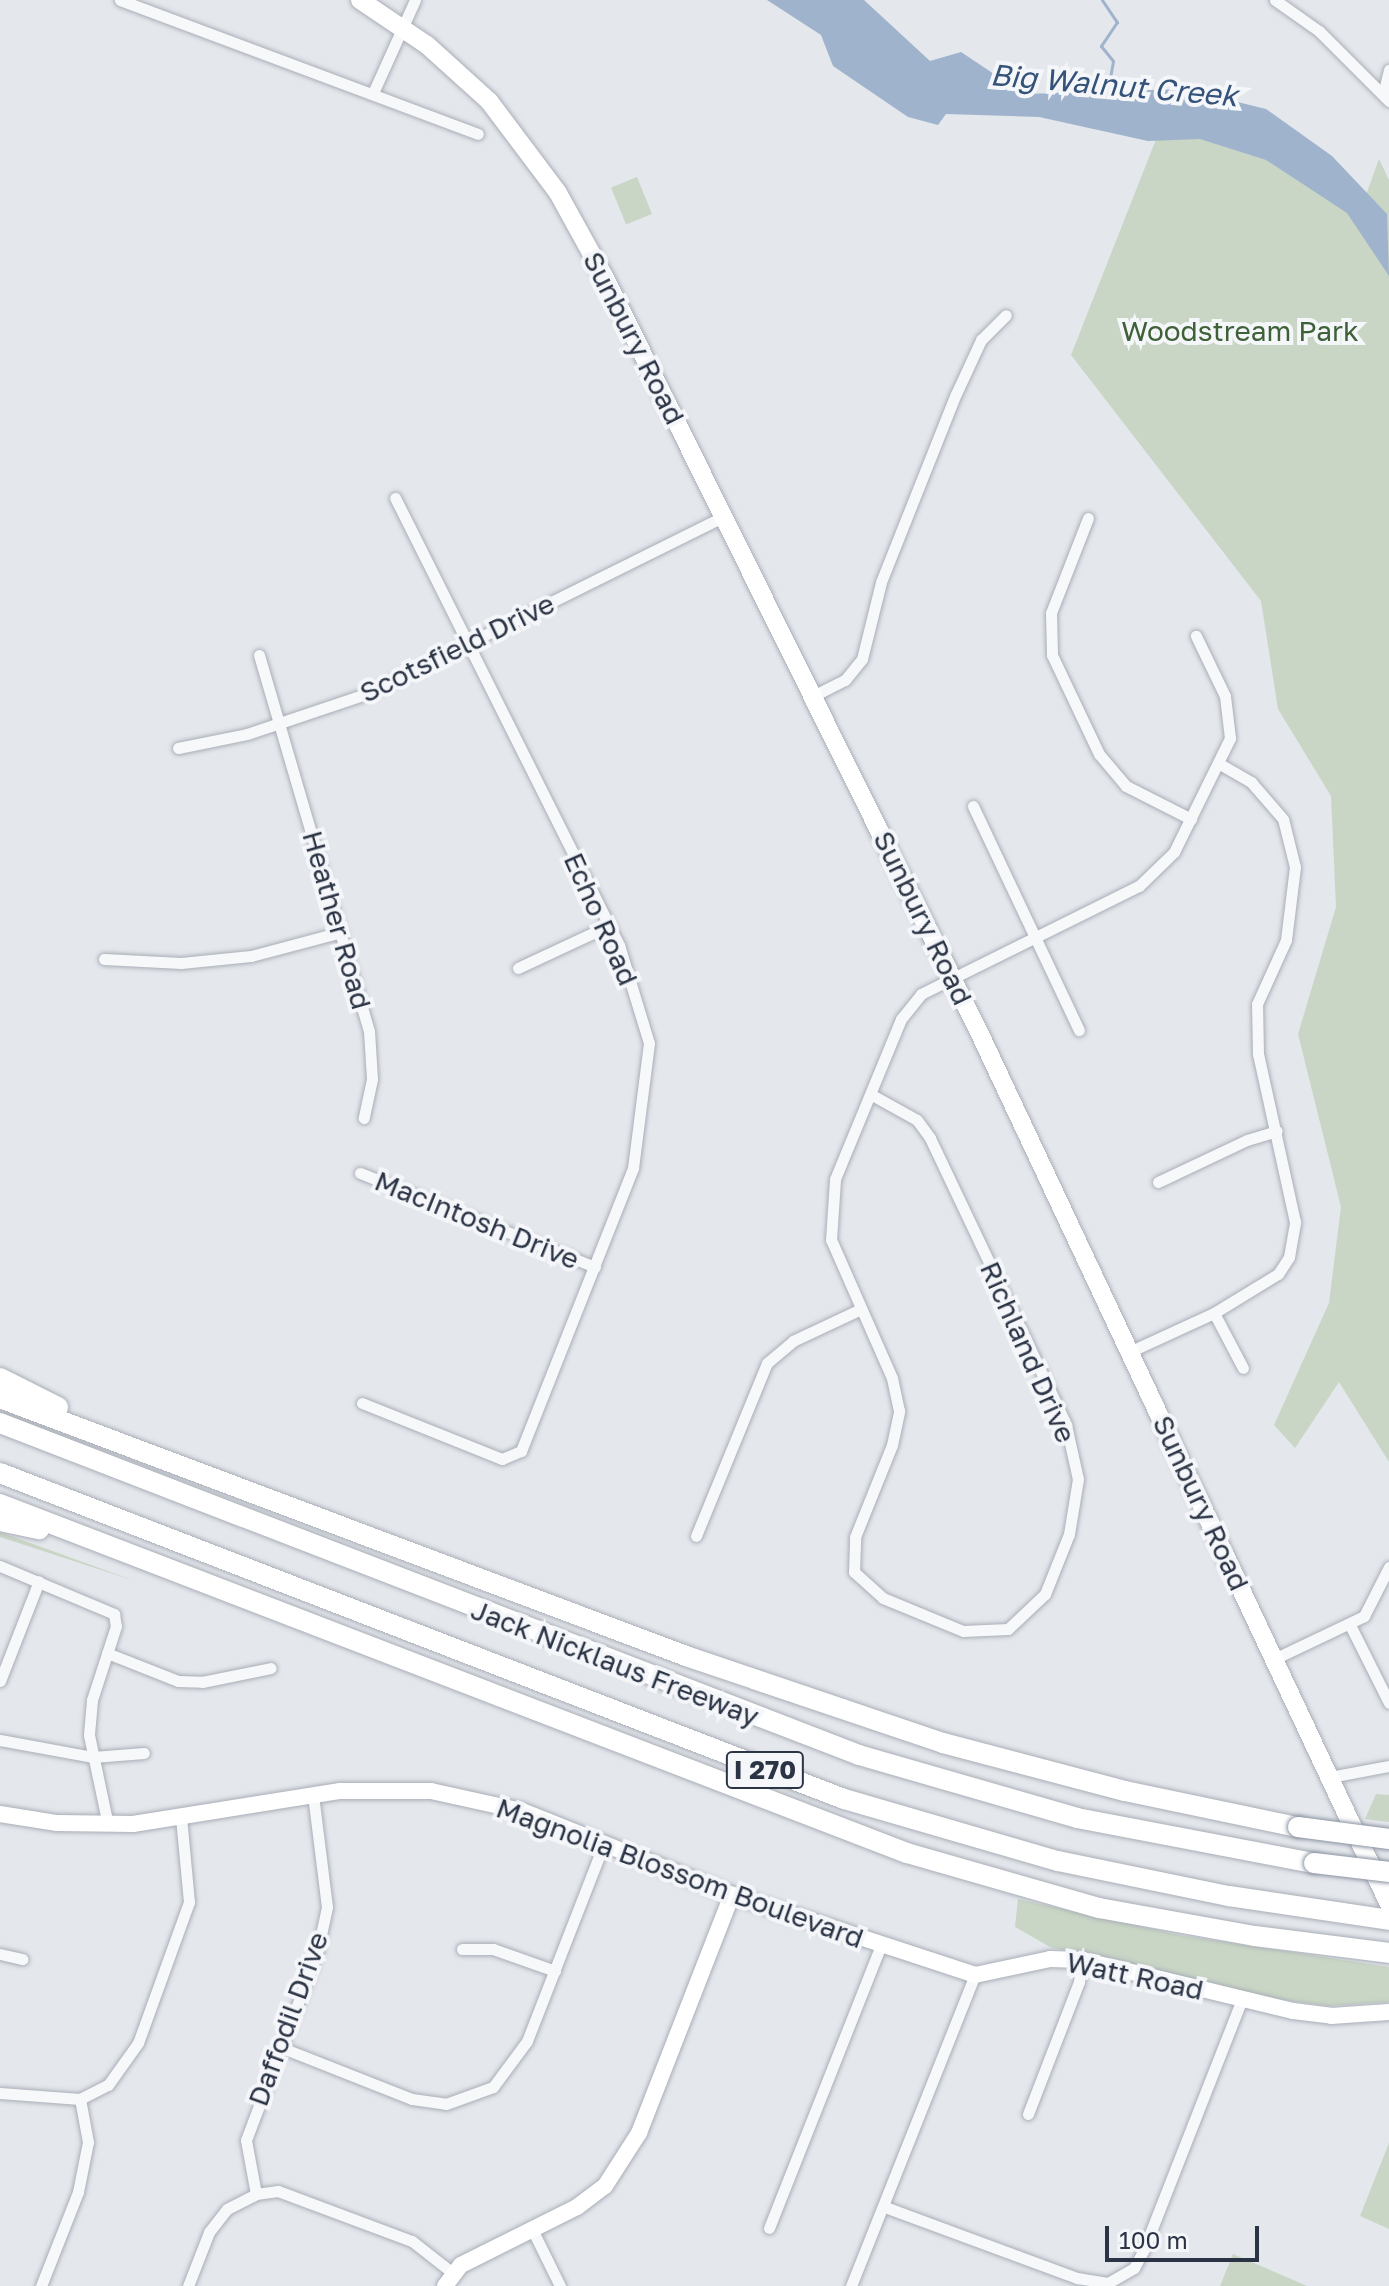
<!DOCTYPE html>
<html>
<head>
<meta charset="utf-8">
<style>
  body { margin:0 }
  #map { position:relative; width:1389px; height:2286px; overflow:hidden; background:#e4e7ec; font-family:"Golos Text",sans-serif }
  div>[style] { position:absolute }
  [style*='--x'] { left:calc(var(--x)*1px); top:calc(var(--y)*1px); width:calc(var(--w)*1px); rotate:calc(var(--a)*1deg) }
  .green>* { inset:0; background:#c9d6c5; transform-origin:0 0 }
  .water>* { inset:0; background:#9fb4cc }
  .stream>* { height:3px; margin:-1.5px; padding:0 1.5px; transform-origin:1.5px; border-radius:1.5px; background:#9fb4cc }
  .roads { filter:drop-shadow(0 0 2px #a9aeb7) drop-shadow(0 0 2px #a9aeb7) }
  .street>* { height:11px; margin:-5.5px; padding:0 5.5px; transform-origin:5.5px; border-radius:5.5px; background:#f7f8fa }
  .secondary>* { height:16px; margin:-8px; padding:0 8px; transform-origin:8px; border-radius:8px; background:#fff }
  .primary>* { height:18px; margin:-9px; padding:0 9px; transform-origin:9px; border-radius:9px; background:#fff }
  .highway>* { height:20px; margin:-10px; padding:0 10px; transform-origin:10px; border-radius:10px; background:#fff }
  .bridges { filter:drop-shadow(0 0 2px #8b94a3) drop-shadow(0 0 2px #8b94a3) }
  .highway-bridge>* { height:20px; margin:-10px; padding:0 10px; transform-origin:10px; border-radius:10px; background:#fff }
  span { translate:-50% -50%; white-space:nowrap; text-align:center; line-height:1.15; -webkit-text-stroke:8px #f4f6f9; paint-order:stroke }
  .shield-label span { padding:2px 6px; background:#f4f6f9; border:2px solid; border-radius:6px; -webkit-text-stroke-width:0 }
  .shield-label { font-size:26px; color:#2b3445; font-weight:700 }
  .park-label { font-size:28px; color:#3f6138 }
  .street-label { font-size:28px; color:#2b3445 }
  .water-label { font-size:30px; color:#34527a; font-style:italic }
  .scale { position:absolute; left:1105px; top:2226px; width:154px; height:36px; box-sizing:border-box; border:4px solid #2b3445; border-top:0; padding-left:10px; font-size:24px; line-height:28px; white-space:nowrap; color:#2b3445; -webkit-text-stroke:6px #f4f6f9; paint-order:stroke }
</style>
</head>
<body>
<div id="map">
  <div class="green">
    <div style="clip-path:polygon(1166px 114px,1248px 125px,1362px 206px,1379px 159px,1389px 180px,1389px 1462px,1339px 1382px,1295px 1448px,1274px 1425px,1329px 1303px,1341px 1207px,1298px 1034px,1336px 907px,1331px 796px,1278px 709px,1261px 601px,1071px 355px)"></div>
    <div style="left:637px;top:177px;width:40px;height:28px;rotate:68deg"></div>
    <div style="clip-path:polygon(0 1532px,135px 1581px,0 1537px)"></div>
    <div style="clip-path:polygon(1376px 1794px,1389px 1795px,1389px 1822px,1365px 1819px)"></div>
    <div style="clip-path:polygon(1018px 1899px,1179px 1935px,1389px 1967px,1389px 2002px,1329px 2006px,1277px 1999px,1050px 1947px,1015px 1927px)"></div>
    <div style="clip-path:polygon(1389px 2143px,1389px 2229px,1360px 2216px)"></div>
    <div style="clip-path:polygon(1233px 2254px,1307px 2286px,1220px 2286px)"></div>
  </div>
  <div class="water">
    <div style="clip-path:polygon(767px 0,864px 0,930px 61px,961px 52px,1024px 94px,1185px 89px,1266px 109px,1332px 156px,1387px 214px,1389px 276px,1347px 213px,1266px 160px,1200px 139px,1148px 141px,1039px 117px,946px 114px,938px 125px,908px 117px,833px 66px,821px 35px)"></div>
  </div>
  <div class="stream">
    <div style="--x:1102;--y:0;--w:27;--a:56"></div>
    <div style="--x:1117;--y:22;--w:29;--a:124"></div>
    <div style="--x:1101;--y:46;--w:19;--a:51"></div>
    <div style="--x:1113;--y:61;--w:34;--a:100"></div>
  </div>
  <div class="roads">
    <div class="street">
      <div style="--x:120;--y:0;--w:382;--a:20.5"></div>
      <div style="--x:1275;--y:0;--w:54;--a:35.2"></div>
      <div style="--x:1319;--y:31;--w:99;--a:45"></div>
      <div style="--x:373;--y:93;--w:102;--a:-65.7"></div>
      <div style="--x:1383;--y:94;--w:25;--a:-76"></div>
      <div style="--x:1088;--y:518;--w:102;--a:111.3"></div>
      <div style="--x:1051;--y:613;--w:42;--a:88.6"></div>
      <div style="--x:1052;--y:655;--w:110;--a:64.6"></div>
      <div style="--x:1099;--y:754;--w:42;--a:49.8"></div>
      <div style="--x:1126;--y:786;--w:73;--a:26.9"></div>
      <div style="--x:259;--y:655;--w:392;--a:73.7"></div>
      <div style="--x:369;--y:1031;--w:48;--a:86.4"></div>
      <div style="--x:372;--y:1079;--w:40;--a:102"></div>
      <div style="--x:815;--y:695;--w:34;--a:-27"></div>
      <div style="--x:845;--y:680;--w:27;--a:-51"></div>
      <div style="--x:862;--y:659;--w:79;--a:-76.1"></div>
      <div style="--x:881;--y:582;--w:202;--a:-68.3"></div>
      <div style="--x:956;--y:394;--w:60;--a:-65.2"></div>
      <div style="--x:981;--y:340;--w:35;--a:-45"></div>
      <div style="--x:178;--y:748;--w:70;--a:-11.5"></div>
      <div style="--x:247;--y:734;--w:126;--a:-18.6"></div>
      <div style="--x:366;--y:694;--w:401;--a:-26.4"></div>
      <div style="--x:973;--y:806;--w:248;--a:64.7"></div>
      <div style="--x:104;--y:959;--w:77;--a:3"></div>
      <div style="--x:181;--y:963;--w:70;--a:-5.7"></div>
      <div style="--x:251;--y:956;--w:93;--a:-14.9"></div>
      <div style="--x:518;--y:968;--w:99;--a:-25"></div>
      <div style="--x:872;--y:1095;--w:51;--a:29.1"></div>
      <div style="--x:917;--y:1120;--w:22;--a:54"></div>
      <div style="--x:930;--y:1138;--w:318;--a:64.6"></div>
      <div style="--x:1066;--y:1425;--w:55;--a:77.5"></div>
      <div style="--x:1078;--y:1479;--w:56;--a:99.3"></div>
      <div style="--x:1069;--y:1534;--w:65;--a:111.8"></div>
      <div style="--x:1045;--y:1594;--w:51;--a:136.6"></div>
      <div style="--x:1008;--y:1629;--w:45;--a:177.5"></div>
      <div style="--x:963;--y:1631;--w:87;--a:-157.6"></div>
      <div style="--x:883;--y:1598;--w:39;--a:-138"></div>
      <div style="--x:854;--y:1572;--w:35;--a:-88"></div>
      <div style="--x:855;--y:1537;--w:99;--a:-68.1"></div>
      <div style="--x:892;--y:1445;--w:35;--a:-78"></div>
      <div style="--x:899;--y:1411;--w:34;--a:-102"></div>
      <div style="--x:892;--y:1378;--w:151;--a:-113.8"></div>
      <div style="--x:831;--y:1240;--w:61;--a:-86.2"></div>
      <div style="--x:835;--y:1179;--w:173;--a:-67.6"></div>
      <div style="--x:901;--y:1019;--w:32;--a:-51"></div>
      <div style="--x:921;--y:994;--w:243;--a:-26.4"></div>
      <div style="--x:1139;--y:886;--w:49;--a:-44.2"></div>
      <div style="--x:1174;--y:852;--w:127;--a:-63.8"></div>
      <div style="--x:1230;--y:738;--w:42;--a:-96.8"></div>
      <div style="--x:1225;--y:696;--w:67;--a:-115.8"></div>
      <div style="--x:360;--y:1173;--w:253;--a:21.8"></div>
      <div style="--x:1158;--y:1182;--w:98;--a:-25.3"></div>
      <div style="--x:1247;--y:1140;--w:31;--a:-17"></div>
      <div style="--x:1214;--y:1313;--w:62;--a:62.2"></div>
      <div style="--x:1129;--y:1352;--w:94;--a:-24.6"></div>
      <div style="--x:1214;--y:1313;--w:75;--a:-31.4"></div>
      <div style="--x:1278;--y:1274;--w:20;--a:-57"></div>
      <div style="--x:1289;--y:1257;--w:36;--a:-80"></div>
      <div style="--x:1295;--y:1222;--w:172;--a:-102.4"></div>
      <div style="--x:1258;--y:1054;--w:50;--a:-91.1"></div>
      <div style="--x:1257;--y:1004;--w:70;--a:-65.6"></div>
      <div style="--x:1286;--y:940;--w:74;--a:-83"></div>
      <div style="--x:1295;--y:867;--w:49;--a:-104"></div>
      <div style="--x:1283;--y:819;--w:49;--a:-130.9"></div>
      <div style="--x:1251;--y:782;--w:34;--a:-150"></div>
      <div style="--x:362;--y:1403;--w:151;--a:21.8"></div>
      <div style="--x:502;--y:1459;--w:21;--a:-23"></div>
      <div style="--x:521;--y:1451;--w:304;--a:-68.4"></div>
      <div style="--x:633;--y:1168;--w:126;--a:-82.7"></div>
      <div style="--x:649;--y:1043;--w:102;--a:-107"></div>
      <div style="--x:619;--y:945;--w:500;--a:-116.6"></div>
      <div style="--x:696;--y:1536;--w:187;--a:-67.7"></div>
      <div style="--x:767;--y:1363;--w:34;--a:-40"></div>
      <div style="--x:793;--y:1341;--w:73;--a:-25.2"></div>
      <div style="--x:0;--y:1566;--w:124;--a:22.8"></div>
      <div style="--x:114;--y:1614;--w:12;--a:81"></div>
      <div style="--x:116;--y:1626;--w:78;--a:108"></div>
      <div style="--x:92;--y:1700;--w:35;--a:95"></div>
      <div style="--x:89;--y:1735;--w:92;--a:78.1"></div>
      <div style="--x:1350;--y:1625;--w:87;--a:63.4"></div>
      <div style="--x:107;--y:1653;--w:76;--a:21.5"></div>
      <div style="--x:178;--y:1681;--w:24;--a:2"></div>
      <div style="--x:202;--y:1682;--w:70;--a:-11.5"></div>
      <div style="--x:1274;--y:1659;--w:100;--a:-25.5"></div>
      <div style="--x:1364;--y:1616;--w:55;--a:-63"></div>
      <div style="--x:0;--y:1681;--w:107;--a:-68.7"></div>
      <div style="--x:0;--y:1740;--w:95;--a:10.4"></div>
      <div style="--x:93;--y:1757;--w:51;--a:-4.5"></div>
      <div style="--x:1330;--y:1777;--w:60;--a:-10.6"></div>
      <div style="--x:462;--y:1949;--w:31;--a:0"></div>
      <div style="--x:493;--y:1949;--w:66;--a:19.5"></div>
      <div style="--x:0;--y:1954;--w:23;--a:13"></div>
      <div style="--x:280;--y:2047;--w:142;--a:21.5"></div>
      <div style="--x:412;--y:2099;--w:34;--a:8"></div>
      <div style="--x:446;--y:2104;--w:50;--a:-19.9"></div>
      <div style="--x:493;--y:2087;--w:57;--a:-53.5"></div>
      <div style="--x:527;--y:2041;--w:212;--a:-68.7"></div>
      <div style="--x:0;--y:2093;--w:80;--a:4.3"></div>
      <div style="--x:80;--y:2099;--w:31;--a:-27"></div>
      <div style="--x:108;--y:2085;--w:52;--a:-54.5"></div>
      <div style="--x:138;--y:2043;--w:150;--a:-70.1"></div>
      <div style="--x:189;--y:1902;--w:84;--a:-95.4"></div>
      <div style="--x:1028;--y:2114;--w:142;--a:-68.9"></div>
      <div style="--x:1079;--y:1982;--w:22;--a:-82"></div>
      <div style="--x:256;--y:2194;--w:55;--a:-100.5"></div>
      <div style="--x:246;--y:2140;--w:200;--a:-69.2"></div>
      <div style="--x:317;--y:1953;--w:47;--a:-77.7"></div>
      <div style="--x:327;--y:1907;--w:113;--a:-97.1"></div>
      <div style="--x:885;--y:2207;--w:205;--a:20.3"></div>
      <div style="--x:1077;--y:2278;--w:31;--a:9"></div>
      <div style="--x:769;--y:2228;--w:304;--a:-68.4"></div>
      <div style="--x:532;--y:2229;--w:64;--a:63.8"></div>
      <div style="--x:1108;--y:2283;--w:30;--a:-30"></div>
      <div style="--x:1134;--y:2268;--w:21;--a:-62"></div>
      <div style="--x:1144;--y:2249;--w:269;--a:-68.6"></div>
      <div style="--x:41;--y:2286;--w:101;--a:-68.5"></div>
      <div style="--x:78;--y:2192;--w:51;--a:-78.7"></div>
      <div style="--x:88;--y:2142;--w:44;--a:-100.5"></div>
      <div style="--x:188;--y:2286;--w:58;--a:-68.7"></div>
      <div style="--x:209;--y:2232;--w:29;--a:-52"></div>
      <div style="--x:227;--y:2209;--w:33;--a:-27"></div>
      <div style="--x:256;--y:2194;--w:22;--a:-8"></div>
      <div style="--x:278;--y:2191;--w:143;--a:20.5"></div>
      <div style="--x:412;--y:2241;--w:53;--a:38.2"></div>
      <div style="--x:851;--y:2286;--w:335;--a:-68.3"></div>
    </div>
    <div class="secondary">
      <div style="--x:0;--y:1814;--w:58;--a:9"></div>
      <div style="--x:57;--y:1823;--w:76;--a:0.8"></div>
      <div style="--x:133;--y:1824;--w:210;--a:-9.1"></div>
      <div style="--x:340;--y:1791;--w:91;--a:0"></div>
      <div style="--x:431;--y:1791;--w:93;--a:12.4"></div>
      <div style="--x:522;--y:1811;--w:226;--a:21.8"></div>
      <div style="--x:732;--y:1895;--w:256;--a:18.2"></div>
      <div style="--x:975;--y:1975;--w:77;--a:-12"></div>
      <div style="--x:1050;--y:1959;--w:32;--a:2"></div>
      <div style="--x:1082;--y:1960;--w:217;--a:13.6"></div>
      <div style="--x:1293;--y:2011;--w:38;--a:7"></div>
      <div style="--x:1331;--y:2016;--w:58;--a:-3.9"></div>
      <div style="--x:445;--y:2286;--w:26;--a:-53"></div>
      <div style="--x:461;--y:2265;--w:130;--a:-26.6"></div>
      <div style="--x:577;--y:2207;--w:35;--a:-37"></div>
      <div style="--x:605;--y:2186;--w:63;--a:-57.3"></div>
      <div style="--x:639;--y:2133;--w:256;--a:-68.7"></div>
    </div>
    <div class="primary">
      <div style="--x:360;--y:0;--w:81;--a:33.9"></div>
      <div style="--x:427;--y:45;--w:84;--a:42.1"></div>
      <div style="--x:489;--y:101;--w:115;--a:53.1"></div>
      <div style="--x:558;--y:193;--w:97;--a:61.1"></div>
      <div style="--x:605;--y:278;--w:842;--a:63.62"></div>
      <div style="--x:979;--y:1032;--w:964;--a:64.82"></div>
    </div>
    <div class="highway">
      <div style="--x:0;--y:1378;--w:65;--a:26.6"></div>
      <div style="--x:0;--y:1398;--w:733;--a:20.61"></div>
      <div style="--x:686;--y:1656;--w:271;--a:18.7"></div>
      <div style="--x:943;--y:1743;--w:188;--a:14.8"></div>
      <div style="--x:1125;--y:1791;--w:177;--a:11.8"></div>
      <div style="--x:0;--y:1423;--w:921;--a:21.13"></div>
      <div style="--x:859;--y:1755;--w:227;--a:16.1"></div>
      <div style="--x:1077;--y:1818;--w:241;--a:10.8"></div>
      <div style="--x:0;--y:1473;--w:905;--a:21.12"></div>
      <div style="--x:844;--y:1799;--w:223;--a:16.2"></div>
      <div style="--x:1058;--y:1861;--w:175;--a:11.6"></div>
      <div style="--x:1229;--y:1896;--w:162;--a:8.5"></div>
      <div style="--x:0;--y:1504;--w:972;--a:21.05"></div>
      <div style="--x:907;--y:1853;--w:200;--a:16"></div>
      <div style="--x:1099;--y:1908;--w:158;--a:10.2"></div>
      <div style="--x:1255;--y:1936;--w:135;--a:7.2"></div>
      <div style="--x:0;--y:1521;--w:40;--a:12"></div>
    </div>
  </div>
  <div class="bridges">
    <div class="highway-bridge">
      <div style="--x:1298;--y:1827;--w:92;--a:7.5"></div>
      <div style="--x:1314;--y:1863;--w:76;--a:6.8"></div>
    </div>
  </div>
  <div class="shield-label">
    <span style="left:765px;top:1770px">I 270</span>
  </div>
  <div class="park-label">
    <span style="left:1240px;top:331px">Woodstream Park</span>
  </div>
  <div class="street-label">
    <span style="left:634px;top:338px;rotate:63deg">Sunbury Road</span>
    <span style="left:457px;top:648px;rotate:-26deg">Scotsfield Drive</span>
    <span style="left:923px;top:918px;rotate:64deg">Sunbury Road</span>
    <span style="left:601px;top:919px;rotate:66deg">Echo Road</span>
    <span style="left:337px;top:920px;rotate:74deg">Heather Road</span>
    <span style="left:477px;top:1220px;rotate:22deg">MacIntosh Drive</span>
    <span style="left:1028px;top:1352px;rotate:66deg">Richland Drive</span>
    <span style="left:1201px;top:1503px;rotate:65deg">Sunbury Road</span>
    <span style="left:615px;top:1663px;rotate:21deg">Jack Nicklaus Freeway</span>
    <span style="left:680px;top:1873px;rotate:20deg">Magnolia Blossom Boulevard</span>
    <span style="left:1135px;top:1976px;rotate:12deg">Watt Road</span>
    <span style="left:288px;top:2019px;rotate:-70deg">Daffodil Drive</span>
  </div>
  <div class="water-label">
    <span style="left:1114px;top:85px;rotate:5deg">Big Walnut Creek</span>
  </div>
  <div class="scale">100 m</div>
</div>
</body>
</html>
